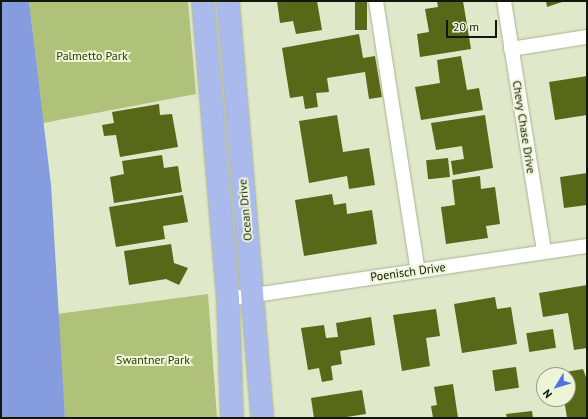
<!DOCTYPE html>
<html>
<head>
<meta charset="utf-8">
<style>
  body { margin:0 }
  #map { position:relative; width:588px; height:419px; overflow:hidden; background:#dfe8c9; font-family:"PT Sans",sans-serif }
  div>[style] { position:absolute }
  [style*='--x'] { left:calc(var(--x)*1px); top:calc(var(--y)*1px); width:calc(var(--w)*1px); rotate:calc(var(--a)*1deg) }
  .green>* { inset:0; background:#b0c179 }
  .water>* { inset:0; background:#859cdf }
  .building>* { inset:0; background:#586718; transform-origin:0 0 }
  .roads { filter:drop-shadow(0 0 1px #aab295) drop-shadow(0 0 1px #aab295) }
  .minor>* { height:14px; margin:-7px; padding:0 7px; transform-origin:7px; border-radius:7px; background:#fff }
  .primary>* { height:22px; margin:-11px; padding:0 11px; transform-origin:11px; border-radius:11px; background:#aabaec }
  span { translate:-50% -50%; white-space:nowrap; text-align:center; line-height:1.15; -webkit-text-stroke:4px #ecf5d6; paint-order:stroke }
  .park-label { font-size:12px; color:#313b00 }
  .street-label { font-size:12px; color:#14170c }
  .frame { position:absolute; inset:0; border:2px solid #14170c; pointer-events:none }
  .north { position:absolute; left:536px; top:367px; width:40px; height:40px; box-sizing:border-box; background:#ecf5d6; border:1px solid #969c85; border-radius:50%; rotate:232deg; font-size:11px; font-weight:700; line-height:16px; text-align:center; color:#14170c }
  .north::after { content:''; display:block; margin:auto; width:14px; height:18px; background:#5371e6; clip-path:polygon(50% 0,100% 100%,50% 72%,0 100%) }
  .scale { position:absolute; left:446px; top:20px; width:51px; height:18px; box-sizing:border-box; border:2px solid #14170c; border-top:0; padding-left:5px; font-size:12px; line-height:14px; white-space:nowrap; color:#14170c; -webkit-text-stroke:3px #ecf5d6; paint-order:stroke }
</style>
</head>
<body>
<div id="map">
  <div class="green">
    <div style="clip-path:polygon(29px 1px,188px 1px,196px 94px,43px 123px)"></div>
    <div style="clip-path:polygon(208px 294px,217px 418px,65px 418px,57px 314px)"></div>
  </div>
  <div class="water">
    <div style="clip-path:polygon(1px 1px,29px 1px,51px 185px,65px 418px,1px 418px)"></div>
  </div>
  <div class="building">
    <div style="clip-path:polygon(277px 1px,317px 1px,322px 30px,296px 34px,293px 21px,280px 23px)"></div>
    <div style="left:355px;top:1px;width:12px;height:29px"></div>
    <div style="clip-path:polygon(437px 1px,463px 1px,471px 49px,420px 57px,417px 34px,429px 32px,425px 9px,438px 7px)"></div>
    <div style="clip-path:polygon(546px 1px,565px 1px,547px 7px)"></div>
    <div style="clip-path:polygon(359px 34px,363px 58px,375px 56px,382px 97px,369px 99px,365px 72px,327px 78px,329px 92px,316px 93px,318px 107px,305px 109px,303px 96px,290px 98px,282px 48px)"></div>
    <div style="clip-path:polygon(461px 56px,467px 90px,479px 88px,483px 110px,421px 120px,415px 87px,440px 83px,437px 60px)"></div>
    <div style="clip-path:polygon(587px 76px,587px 115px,555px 120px,549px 82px)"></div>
    <div style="clip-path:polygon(159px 104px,160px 115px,172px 114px,178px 147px,120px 157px,116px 135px,104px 136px,102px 125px,114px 123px,112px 112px)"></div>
    <div style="clip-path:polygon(337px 115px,343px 152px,369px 148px,375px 185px,349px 189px,347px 176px,309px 183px,299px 121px)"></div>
    <div style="clip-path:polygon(485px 115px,493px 168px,453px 175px,451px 161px,464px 159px,462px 146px,436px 150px,431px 123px)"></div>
    <div style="clip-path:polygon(162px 155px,164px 168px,178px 166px,182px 192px,114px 203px,110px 177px,124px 174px,122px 161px)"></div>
    <div style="left:448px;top:158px;width:19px;height:22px;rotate:84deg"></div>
    <div style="clip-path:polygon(587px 173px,587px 205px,564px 208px,560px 177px)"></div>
    <div style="clip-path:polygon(480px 176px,481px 189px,495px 187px,500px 224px,486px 226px,488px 238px,446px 244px,441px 207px,455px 205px,452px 180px)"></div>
    <div style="clip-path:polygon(332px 194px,334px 205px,346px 203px,347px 214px,372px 210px,377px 244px,304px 256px,295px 200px)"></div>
    <div style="clip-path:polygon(183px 195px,188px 222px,163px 226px,165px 239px,116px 247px,109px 207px)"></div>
    <div style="clip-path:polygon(171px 244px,174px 263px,188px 268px,179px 285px,166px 279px,129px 285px,124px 251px)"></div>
    <div style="clip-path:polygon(587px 285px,587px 348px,574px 350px,568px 313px,543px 317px,539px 293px)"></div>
    <div style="clip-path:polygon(495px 297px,497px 309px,511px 307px,517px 344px,462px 353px,454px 304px)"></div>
    <div style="clip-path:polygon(436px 309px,440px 336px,426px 338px,430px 366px,402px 371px,393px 315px)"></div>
    <div style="clip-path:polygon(371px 317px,375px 345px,340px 351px,342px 364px,331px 366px,333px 380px,322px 382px,319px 368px,308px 370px,301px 328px,324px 325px,326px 338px,338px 337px,336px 323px)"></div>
    <div style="left:553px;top:329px;width:19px;height:27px;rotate:81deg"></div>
    <div style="left:516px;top:367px;width:21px;height:24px;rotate:82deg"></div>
    <div style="clip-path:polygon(583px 369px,587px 380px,587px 418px,567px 418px,564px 399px,568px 399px,568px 375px,560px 373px)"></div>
    <div style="clip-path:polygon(453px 384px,458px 418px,433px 418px,431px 406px,437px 405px,434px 387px)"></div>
    <div style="clip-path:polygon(362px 390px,366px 414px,340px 418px,314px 418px,311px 398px)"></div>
    <div style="clip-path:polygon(532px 411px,533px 418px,507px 418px,506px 414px)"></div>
  </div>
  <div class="roads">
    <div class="minor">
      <div style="--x:376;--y:1;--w:273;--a:81.2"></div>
      <div style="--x:504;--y:1;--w:254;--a:80.9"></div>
      <div style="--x:511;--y:49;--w:77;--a:-9"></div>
      <div style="--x:228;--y:299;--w:363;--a:-8.4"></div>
    </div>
    <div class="primary">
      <div style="--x:203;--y:1;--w:299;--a:85.2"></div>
      <div style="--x:228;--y:299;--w:119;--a:88.1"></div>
      <div style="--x:228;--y:1;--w:418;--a:85.3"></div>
    </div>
  </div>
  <div class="park-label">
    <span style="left:92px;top:56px">Palmetto Park</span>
    <span style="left:153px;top:360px">Swantner Park</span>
  </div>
  <div class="street-label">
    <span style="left:524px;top:127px;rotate:81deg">Chevy Chase Drive</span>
    <span style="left:245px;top:210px;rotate:-95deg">Ocean Drive</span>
    <span style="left:408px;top:272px;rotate:-8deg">Poenisch Drive</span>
  </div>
  <div class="frame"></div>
  <div class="north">N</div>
  <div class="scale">20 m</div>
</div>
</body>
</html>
